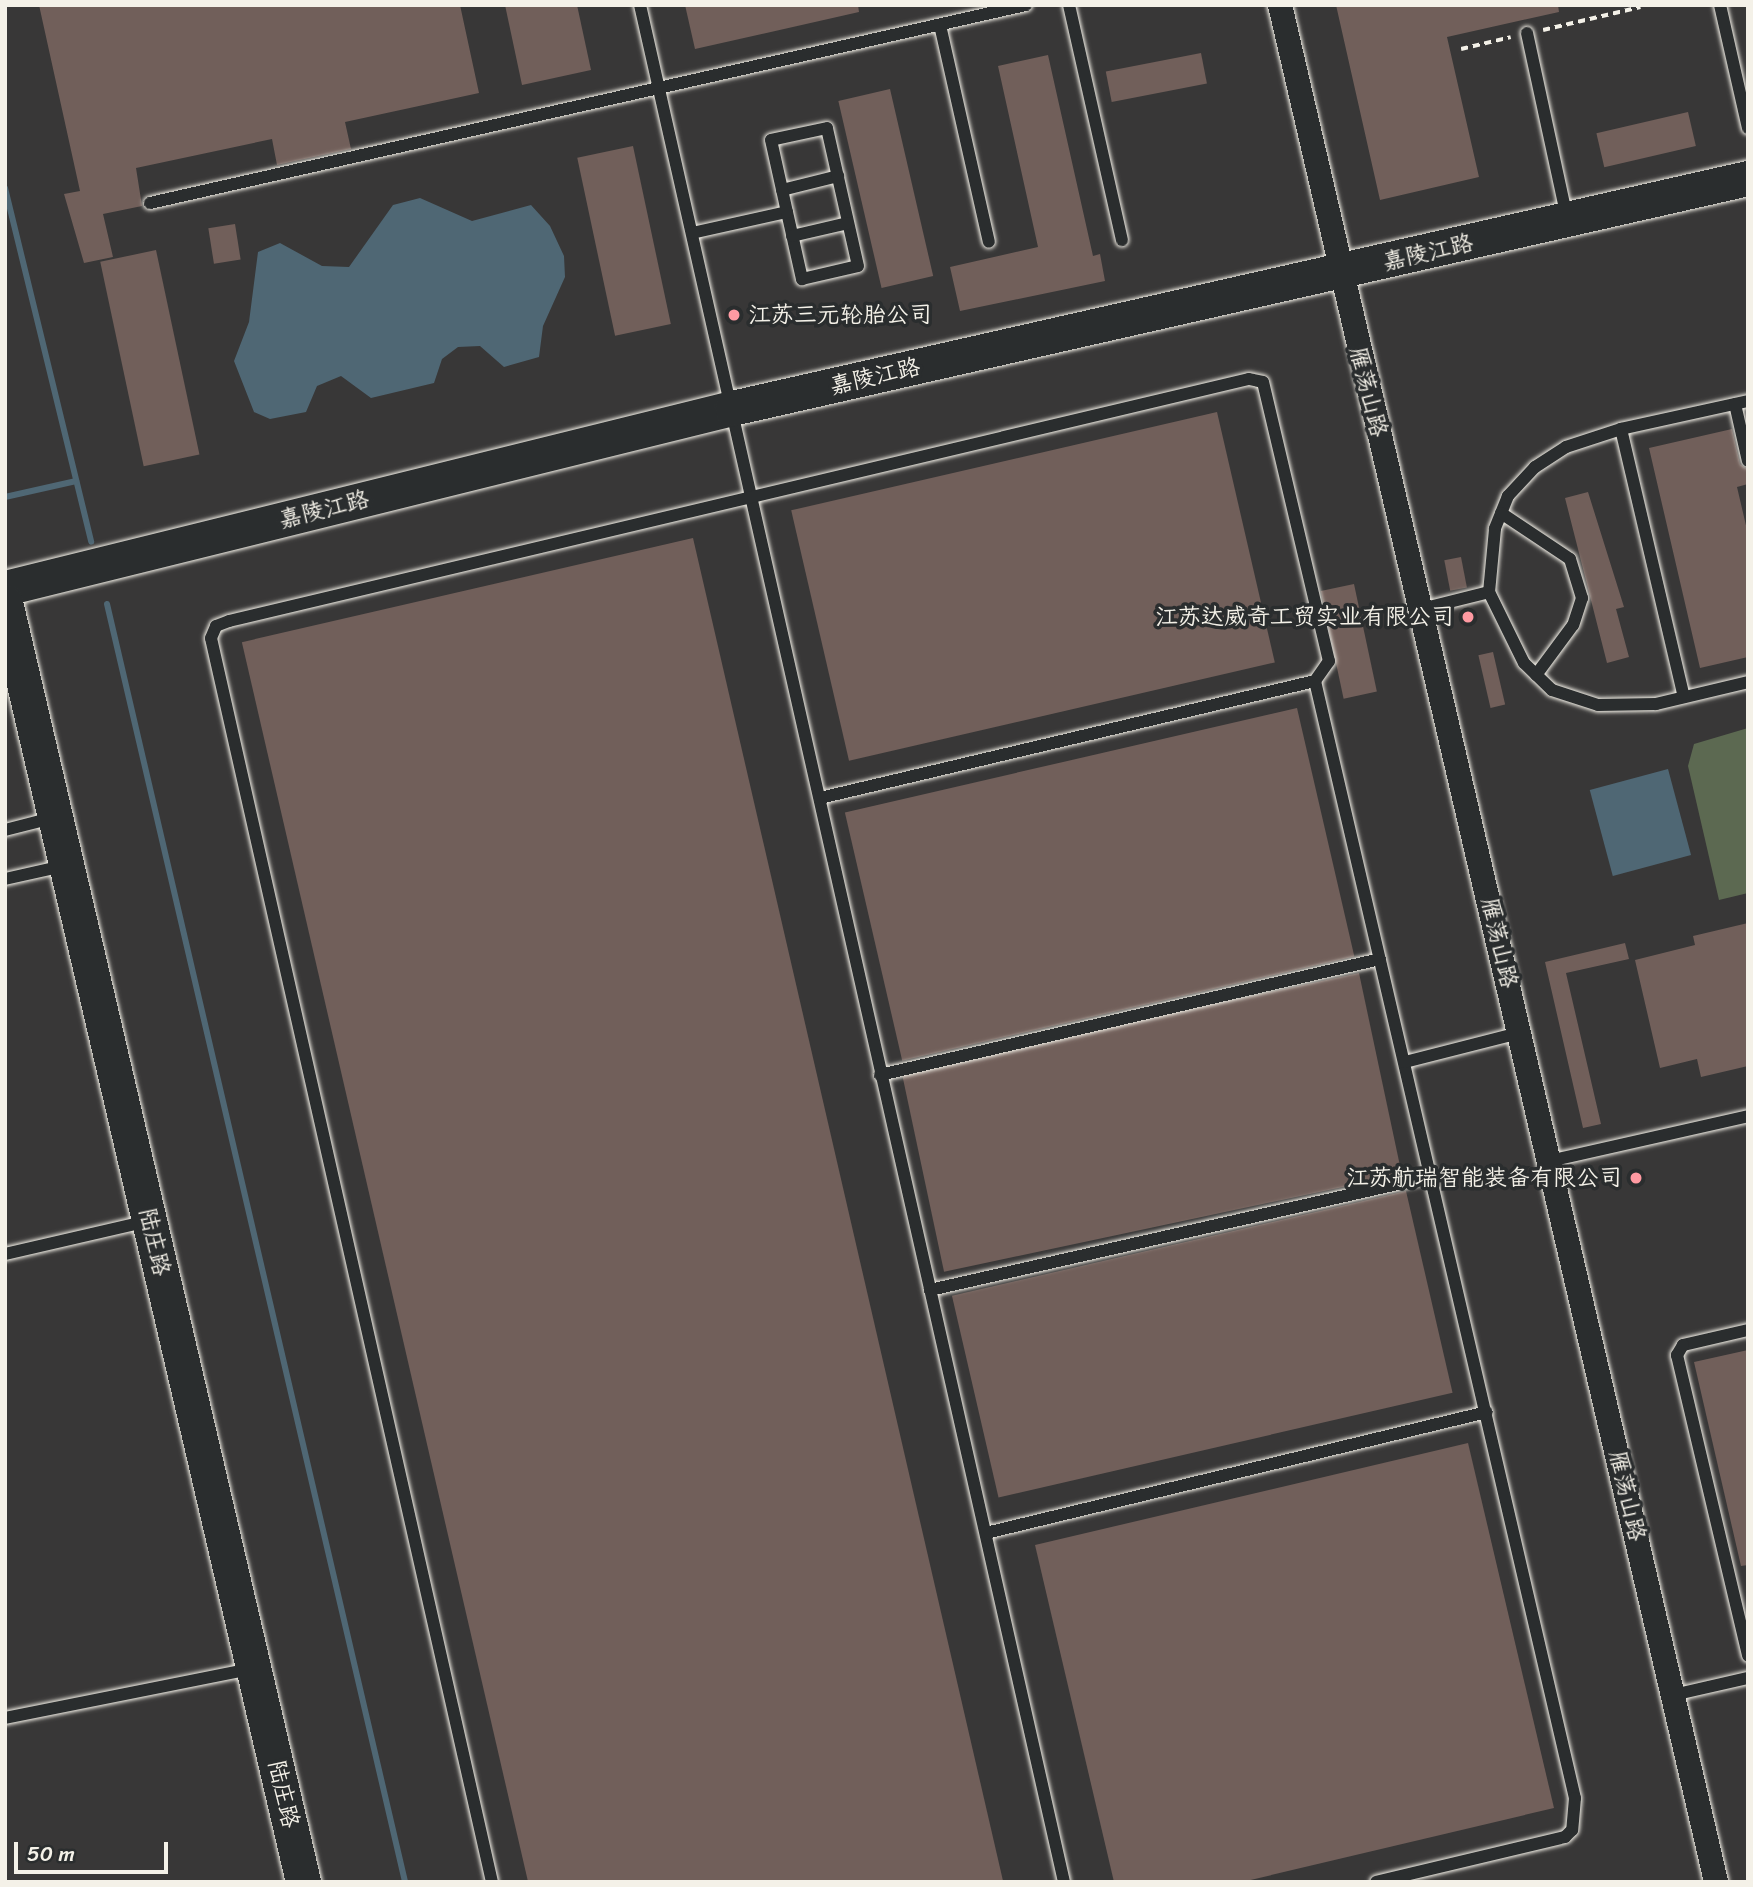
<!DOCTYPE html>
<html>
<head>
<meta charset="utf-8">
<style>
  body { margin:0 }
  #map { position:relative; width:1753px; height:1887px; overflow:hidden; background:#383737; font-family:Sriracha,"LXGW WenKai TC",sans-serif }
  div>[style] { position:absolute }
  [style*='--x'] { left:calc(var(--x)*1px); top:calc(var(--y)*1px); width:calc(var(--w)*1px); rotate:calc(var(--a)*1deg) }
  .green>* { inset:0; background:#5c6951 }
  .water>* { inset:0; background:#4f6774; transform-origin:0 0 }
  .stream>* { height:6px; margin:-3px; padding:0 3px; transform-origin:3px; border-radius:3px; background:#4f6774 }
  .building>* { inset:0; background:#715f5a; transform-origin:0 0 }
  .path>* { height:3.5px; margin-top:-1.75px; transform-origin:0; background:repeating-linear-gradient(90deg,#f4f1e8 0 7px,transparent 0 12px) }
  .roads { filter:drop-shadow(0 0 2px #f4f1e8) drop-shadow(0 0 2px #f4f1e8) }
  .lane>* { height:12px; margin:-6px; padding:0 6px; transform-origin:6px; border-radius:6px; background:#2a2d2e }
  .street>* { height:24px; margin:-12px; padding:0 12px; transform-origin:12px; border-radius:12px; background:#2a2d2e }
  .secondary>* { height:35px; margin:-17.5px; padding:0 17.5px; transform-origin:17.5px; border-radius:17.5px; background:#2a2d2e }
  .dots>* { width:19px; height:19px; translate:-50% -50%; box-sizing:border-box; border:4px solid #2a2d2e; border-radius:50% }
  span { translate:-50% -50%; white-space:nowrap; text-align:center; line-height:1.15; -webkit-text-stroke:7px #2a2d2e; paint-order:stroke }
  .street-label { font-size:23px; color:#f4f1e8 }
  .poi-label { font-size:23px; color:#f4f1e8 }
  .left { translate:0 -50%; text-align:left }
  .right { translate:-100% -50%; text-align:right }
  .frame { position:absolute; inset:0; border:7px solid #f4f1e8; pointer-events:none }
  .scale { position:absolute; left:14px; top:1842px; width:154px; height:32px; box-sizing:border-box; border:4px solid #f4f1e8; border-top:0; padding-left:9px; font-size:21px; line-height:24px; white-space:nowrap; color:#f4f1e8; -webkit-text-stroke:5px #2a2d2e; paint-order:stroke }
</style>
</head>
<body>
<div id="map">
  <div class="green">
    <div style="clip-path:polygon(1748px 728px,1748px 893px,1719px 900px,1688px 766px,1694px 744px)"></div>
  </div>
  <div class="water">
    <div style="clip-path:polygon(420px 198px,472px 221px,531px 205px,550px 226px,564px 256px,565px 277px,543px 326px,539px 357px,504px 367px,480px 346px,458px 347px,442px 359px,434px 383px,371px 398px,341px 376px,317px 386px,306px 412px,270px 419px,254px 412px,234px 361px,249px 322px,258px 252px,280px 243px,322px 266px,349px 267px,393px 205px)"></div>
    <div style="left:1668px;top:769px;width:89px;height:81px;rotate:75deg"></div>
  </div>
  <div class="stream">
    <div style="--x:5;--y:188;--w:364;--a:76.3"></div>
    <div style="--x:5;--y:497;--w:73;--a:-12.7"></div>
    <div style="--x:107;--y:604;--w:1312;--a:76.87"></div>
  </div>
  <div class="building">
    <div style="clip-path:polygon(39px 5px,460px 5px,479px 93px,345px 122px,351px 149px,277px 165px,272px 139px,136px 168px,142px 206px,103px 214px,113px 257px,84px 263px,64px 194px,80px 191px)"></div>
    <div style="clip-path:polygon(505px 5px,577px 5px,591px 70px,522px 85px)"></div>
    <div style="clip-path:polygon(685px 5px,858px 5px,859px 12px,695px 49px)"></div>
    <div style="clip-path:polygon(1336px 5px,1558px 5px,1559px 12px,1447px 37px,1479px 177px,1380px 200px)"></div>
    <div style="left:1201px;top:53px;width:31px;height:97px;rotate:79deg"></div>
    <div style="clip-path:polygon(1048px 55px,1093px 256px,1100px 254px,1105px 281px,960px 311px,950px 267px,1038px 247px,998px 66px)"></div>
    <div style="left:890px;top:89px;width:192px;height:53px;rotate:77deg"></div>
    <div style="left:1688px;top:112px;width:35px;height:94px;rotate:77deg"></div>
    <div style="left:633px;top:146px;width:182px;height:57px;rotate:78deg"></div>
    <div style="left:235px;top:224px;width:36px;height:27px;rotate:81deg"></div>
    <div style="left:156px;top:250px;width:209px;height:57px;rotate:78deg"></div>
    <div style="left:1217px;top:412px;width:257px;height:437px;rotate:77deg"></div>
    <div style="clip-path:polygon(1732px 429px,1740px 464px,1748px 470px,1748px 484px,1737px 487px,1748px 534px,1748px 657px,1700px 668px,1649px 448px)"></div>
    <div style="clip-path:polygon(1588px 492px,1624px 607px,1616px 609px,1629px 657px,1607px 663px,1565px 498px)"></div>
    <div style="left:693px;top:538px;width:1380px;height:463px;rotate:77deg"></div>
    <div style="left:1461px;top:557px;width:31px;height:17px;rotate:79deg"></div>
    <div style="left:1354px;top:584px;width:110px;height:34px;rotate:78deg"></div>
    <div style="left:1493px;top:652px;width:54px;height:15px;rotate:77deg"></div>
    <div style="left:1297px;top:708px;width:255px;height:464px;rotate:77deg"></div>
    <div style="clip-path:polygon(1748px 923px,1748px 1066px,1701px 1077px,1697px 1059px,1660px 1068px,1635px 960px,1695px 945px,1693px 936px)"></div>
    <div style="clip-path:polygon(1625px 943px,1629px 959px,1566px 973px,1601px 1124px,1583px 1128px,1545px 962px)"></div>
    <div style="left:1359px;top:973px;width:206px;height:468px;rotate:78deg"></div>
    <div style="left:1406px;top:1191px;width:207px;height:466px;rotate:77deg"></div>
    <div style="clip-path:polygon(1748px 1350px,1748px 1565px,1741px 1566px,1694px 1362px)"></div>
    <div style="clip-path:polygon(1468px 1443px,1554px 1808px,1242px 1882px,1114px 1882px,1035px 1545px)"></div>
  </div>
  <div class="path">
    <div style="--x:1543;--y:30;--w:100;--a:-13.3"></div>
    <div style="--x:1461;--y:49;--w:51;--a:-13.5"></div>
  </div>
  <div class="roads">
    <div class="lane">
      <div style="--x:640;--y:5;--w:1924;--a:77.27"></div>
      <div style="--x:1069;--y:5;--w:241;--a:77.3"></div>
      <div style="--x:1720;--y:5;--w:126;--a:77.2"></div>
      <div style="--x:940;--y:25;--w:222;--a:77.3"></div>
      <div style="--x:1527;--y:33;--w:189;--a:77.8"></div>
      <div style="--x:782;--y:190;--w:58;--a:-14"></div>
      <div style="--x:150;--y:203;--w:898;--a:-12.74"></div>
      <div style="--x:692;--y:233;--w:97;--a:-12.5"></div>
      <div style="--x:787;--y:212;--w:69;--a:77.4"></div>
      <div style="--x:802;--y:279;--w:57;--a:-13.1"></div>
      <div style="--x:858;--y:266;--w:141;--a:-102.7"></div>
      <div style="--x:827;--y:128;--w:57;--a:167.9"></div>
      <div style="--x:771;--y:140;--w:74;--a:77.5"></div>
      <div style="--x:792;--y:236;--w:57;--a:-13.1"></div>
      <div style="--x:1748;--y:401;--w:130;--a:167.6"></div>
      <div style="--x:1621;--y:429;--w:58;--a:161.9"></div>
      <div style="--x:1566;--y:447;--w:37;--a:147"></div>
      <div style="--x:1535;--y:467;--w:40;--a:133"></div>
      <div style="--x:1508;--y:496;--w:35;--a:112"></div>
      <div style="--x:1495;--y:529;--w:63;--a:95.4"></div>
      <div style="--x:1489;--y:592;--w:79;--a:63.8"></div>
      <div style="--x:1524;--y:663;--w:39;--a:44"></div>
      <div style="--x:1552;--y:690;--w:48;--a:18.1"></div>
      <div style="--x:1598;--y:705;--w:58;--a:-1"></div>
      <div style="--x:1656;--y:704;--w:95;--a:-13.4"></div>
      <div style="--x:1735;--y:404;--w:58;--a:77.2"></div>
      <div style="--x:1621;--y:429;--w:275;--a:76.8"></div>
      <div style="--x:1501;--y:513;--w:83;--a:33.7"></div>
      <div style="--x:1570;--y:559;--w:41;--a:72.9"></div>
      <div style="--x:1582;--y:598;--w:28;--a:108"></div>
      <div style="--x:1573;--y:625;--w:62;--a:126.5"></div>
      <div style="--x:1421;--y:609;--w:70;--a:-14"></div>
      <div style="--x:1315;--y:681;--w:1147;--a:76.9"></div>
      <div style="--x:1575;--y:1798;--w:32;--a:95"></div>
      <div style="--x:1572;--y:1830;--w:10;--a:135"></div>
      <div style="--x:1565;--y:1837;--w:194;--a:166.6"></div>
      <div style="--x:5;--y:830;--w:49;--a:-14.3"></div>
      <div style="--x:5;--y:879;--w:59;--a:-12.6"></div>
      <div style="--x:1405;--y:1062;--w:118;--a:-14.3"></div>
      <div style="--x:880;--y:1075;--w:513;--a:-13.06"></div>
      <div style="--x:1549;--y:1161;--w:204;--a:-12.7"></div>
      <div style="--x:5;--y:1254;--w:147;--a:-13"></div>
      <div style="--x:930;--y:1290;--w:516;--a:-12.77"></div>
      <div style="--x:1748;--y:1330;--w:67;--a:167"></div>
      <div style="--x:1683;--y:1345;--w:12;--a:121"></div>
      <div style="--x:1677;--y:1355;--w:309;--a:76.7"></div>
      <div style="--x:986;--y:1533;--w:515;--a:-13.58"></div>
      <div style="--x:1673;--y:1695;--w:77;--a:-12.8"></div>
      <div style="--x:5;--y:1718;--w:250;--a:-11.3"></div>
      <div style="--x:492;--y:1882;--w:1275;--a:-102.73"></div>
      <div style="--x:211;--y:638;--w:13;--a:-67"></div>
      <div style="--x:216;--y:626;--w:14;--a:-21"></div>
      <div style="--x:229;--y:621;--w:1048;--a:-13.35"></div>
      <div style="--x:1249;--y:379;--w:14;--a:12"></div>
      <div style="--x:1263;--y:382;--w:287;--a:76.7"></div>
      <div style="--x:1329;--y:661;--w:24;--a:125"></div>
      <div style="--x:1315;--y:681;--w:509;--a:166.7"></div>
    </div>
    <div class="street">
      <div style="--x:1280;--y:5;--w:1927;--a:76.92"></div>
    </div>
    <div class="secondary">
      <div style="--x:5;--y:588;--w:749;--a:-13.91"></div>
      <div style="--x:732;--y:408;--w:1042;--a:-12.76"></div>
      <div style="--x:5;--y:602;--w:1314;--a:76.89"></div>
    </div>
  </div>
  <div class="dots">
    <div style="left:734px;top:315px;background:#ff9aa2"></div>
    <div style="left:1468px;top:617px;background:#ff9aa2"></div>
    <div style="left:1636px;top:1178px;background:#ff9aa2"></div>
  </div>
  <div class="street-label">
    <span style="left:1428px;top:253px;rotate:-13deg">嘉陵江路</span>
    <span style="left:875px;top:377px;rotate:-13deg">嘉陵江路</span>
    <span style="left:1368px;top:392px;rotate:76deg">雁荡山路</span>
    <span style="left:324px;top:510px;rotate:-14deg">嘉陵江路</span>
    <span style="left:1499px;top:943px;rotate:77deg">雁荡山路</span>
    <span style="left:154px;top:1242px;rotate:77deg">陆庄路</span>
    <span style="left:1627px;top:1496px;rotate:77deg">雁荡山路</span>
    <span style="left:283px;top:1794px;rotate:77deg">陆庄路</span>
  </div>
  <div class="poi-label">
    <span class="left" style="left:748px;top:315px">江苏三元轮胎公司</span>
    <span class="right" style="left:1454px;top:617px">江苏达威奇工贸实业有限公司</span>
    <span class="right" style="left:1622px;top:1178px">江苏航瑞智能装备有限公司</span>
  </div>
  <div class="frame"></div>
  <div class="scale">50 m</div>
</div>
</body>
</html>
